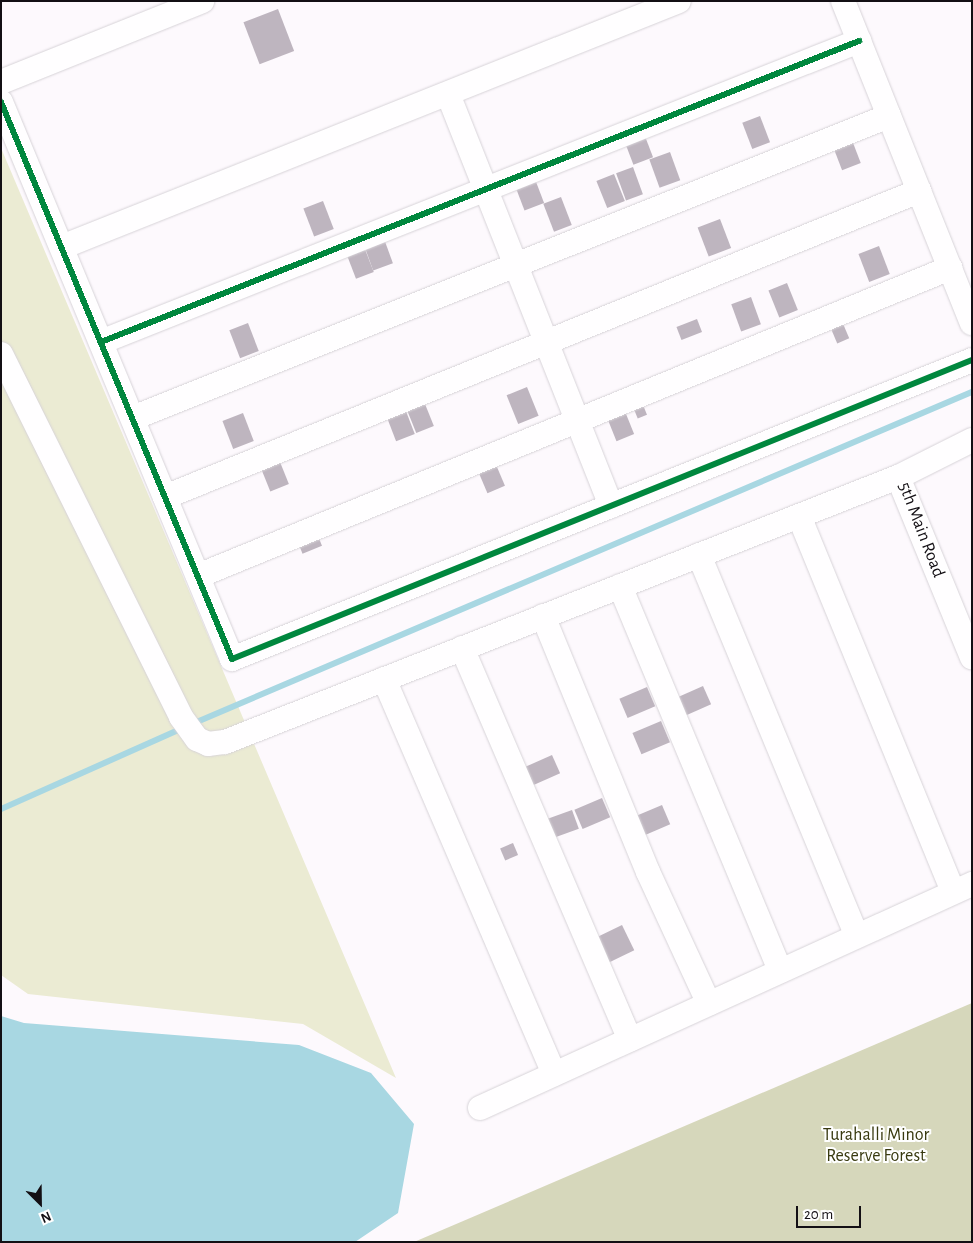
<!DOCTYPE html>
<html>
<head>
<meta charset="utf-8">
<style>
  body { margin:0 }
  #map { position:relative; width:973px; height:1243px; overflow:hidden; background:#fdf9fd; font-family:"Alegreya Sans",sans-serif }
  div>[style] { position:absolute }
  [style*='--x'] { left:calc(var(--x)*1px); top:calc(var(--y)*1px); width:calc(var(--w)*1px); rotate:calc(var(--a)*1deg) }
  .green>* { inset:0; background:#ebebd3 }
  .forest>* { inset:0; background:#d6d7bb }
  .water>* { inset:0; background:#a8d7e2 }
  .stream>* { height:6px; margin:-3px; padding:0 3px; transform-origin:3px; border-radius:3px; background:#a8d7e2 }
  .building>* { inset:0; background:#beb5bf; transform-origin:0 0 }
  .roads { filter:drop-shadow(0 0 1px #d7d3d8) drop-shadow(0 0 1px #d7d3d8) }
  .street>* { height:24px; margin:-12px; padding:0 12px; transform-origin:12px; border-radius:12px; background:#fffeff }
  .cycleway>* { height:6px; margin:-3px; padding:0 3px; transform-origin:3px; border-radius:3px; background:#00873e }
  span { translate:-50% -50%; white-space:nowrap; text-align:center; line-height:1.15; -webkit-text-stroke:4px #fff; paint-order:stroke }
  .street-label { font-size:18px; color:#130f14 }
  .park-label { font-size:18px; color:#393a10 }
  .frame { position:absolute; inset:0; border:2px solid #130f14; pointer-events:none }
  .north { position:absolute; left:15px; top:1178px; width:50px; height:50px; -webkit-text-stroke:4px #fff; paint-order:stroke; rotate:157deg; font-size:14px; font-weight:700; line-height:20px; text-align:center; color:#130f14 }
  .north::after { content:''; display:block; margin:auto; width:18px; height:22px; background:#130f14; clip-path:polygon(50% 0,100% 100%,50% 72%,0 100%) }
  .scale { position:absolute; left:796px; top:1206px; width:65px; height:22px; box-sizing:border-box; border:2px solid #130f14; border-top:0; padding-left:6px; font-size:15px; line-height:18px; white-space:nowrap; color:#130f14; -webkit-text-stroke:4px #fff; paint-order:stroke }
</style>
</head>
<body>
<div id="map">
  <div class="green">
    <div style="clip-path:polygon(1px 148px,396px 1078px,303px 1024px,28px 994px,1px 975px)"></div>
  </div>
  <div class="forest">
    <div style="clip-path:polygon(972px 1003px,972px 1242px,414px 1242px)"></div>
  </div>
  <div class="water">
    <div style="clip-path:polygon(1px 1016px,24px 1023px,299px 1045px,371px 1073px,414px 1124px,398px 1213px,355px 1242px,1px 1242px)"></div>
  </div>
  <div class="stream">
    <div style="--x:192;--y:724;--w:848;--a:-23.06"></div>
    <div style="--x:1;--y:809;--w:199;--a:-24"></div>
  </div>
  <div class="building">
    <div style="left:278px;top:9px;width:45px;height:37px;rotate:69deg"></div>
    <div style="left:760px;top:116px;width:28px;height:19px;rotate:69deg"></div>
    <div style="left:643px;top:131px;width:28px;height:21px;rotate:69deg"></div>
    <div style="left:850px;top:135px;width:30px;height:20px;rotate:69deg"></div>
    <div style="left:670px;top:152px;width:30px;height:22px;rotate:70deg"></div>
    <div style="left:633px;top:167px;width:29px;height:18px;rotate:70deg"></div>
    <div style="left:533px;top:174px;width:31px;height:21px;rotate:69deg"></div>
    <div style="left:614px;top:174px;width:29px;height:19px;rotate:68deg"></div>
    <div style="left:561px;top:197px;width:30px;height:19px;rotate:69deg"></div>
    <div style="left:323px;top:201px;width:30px;height:21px;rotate:69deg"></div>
    <div style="left:720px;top:219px;width:31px;height:24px;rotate:69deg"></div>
    <div style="left:383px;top:236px;width:29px;height:21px;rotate:70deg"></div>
    <div style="left:363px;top:244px;width:30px;height:19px;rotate:69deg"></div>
    <div style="left:879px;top:246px;width:30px;height:22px;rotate:69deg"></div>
    <div style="left:787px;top:283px;width:29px;height:20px;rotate:68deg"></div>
    <div style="left:751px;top:297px;width:29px;height:21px;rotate:70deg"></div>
    <div style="left:697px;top:319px;width:14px;height:22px;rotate:69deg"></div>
    <div style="left:841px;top:319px;width:21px;height:13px;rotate:67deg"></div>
    <div style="left:248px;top:323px;width:30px;height:20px;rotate:69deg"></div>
    <div style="left:527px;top:387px;width:31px;height:22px;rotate:68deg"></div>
    <div style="left:423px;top:399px;width:29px;height:19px;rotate:68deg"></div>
    <div style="left:641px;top:400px;width:16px;height:10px;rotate:68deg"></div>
    <div style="left:404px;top:406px;width:30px;height:20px;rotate:69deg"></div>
    <div style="left:624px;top:409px;width:27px;height:19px;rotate:68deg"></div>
    <div style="left:243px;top:413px;width:30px;height:22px;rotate:69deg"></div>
    <div style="left:278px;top:457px;width:29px;height:20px;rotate:68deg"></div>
    <div style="left:494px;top:460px;width:28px;height:19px;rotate:67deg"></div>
    <div style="left:316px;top:531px;width:16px;height:21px;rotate:68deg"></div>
    <div style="left:703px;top:686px;width:20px;height:29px;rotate:66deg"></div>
    <div style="left:647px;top:687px;width:21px;height:30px;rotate:67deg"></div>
    <div style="left:661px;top:721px;width:23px;height:31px;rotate:67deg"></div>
    <div style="left:552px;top:755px;width:20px;height:29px;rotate:66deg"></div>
    <div style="left:602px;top:798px;width:21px;height:30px;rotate:67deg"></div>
    <div style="left:662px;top:805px;width:21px;height:29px;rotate:67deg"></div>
    <div style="left:572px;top:810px;width:20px;height:28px;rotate:70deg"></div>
    <div style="left:513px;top:843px;width:13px;height:14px;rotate:67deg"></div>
    <div style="left:622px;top:925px;width:28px;height:31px;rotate:64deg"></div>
  </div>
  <div class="roads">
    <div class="street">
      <div style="--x:843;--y:1;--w:347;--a:68.2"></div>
      <div style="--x:1;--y:82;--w:217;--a:-21.9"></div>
      <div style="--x:448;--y:94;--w:443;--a:68.4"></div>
      <div style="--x:1;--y:102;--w:603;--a:67.48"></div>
      <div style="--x:232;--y:659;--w:798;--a:-22"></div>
      <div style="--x:62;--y:247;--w:664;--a:-21.74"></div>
      <div style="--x:101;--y:342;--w:816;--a:-21.66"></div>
      <div style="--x:1;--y:354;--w:405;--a:63.6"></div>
      <div style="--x:181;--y:717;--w:27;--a:54"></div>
      <div style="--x:197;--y:739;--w:12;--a:24"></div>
      <div style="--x:208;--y:744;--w:17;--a:-7"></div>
      <div style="--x:225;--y:742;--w:723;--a:-21.49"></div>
      <div style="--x:133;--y:418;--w:814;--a:-21.78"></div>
      <div style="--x:972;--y:440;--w:83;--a:153.4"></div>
      <div style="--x:898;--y:477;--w:195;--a:67.7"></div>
      <div style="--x:165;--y:497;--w:814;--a:-22.09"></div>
      <div style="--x:799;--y:516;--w:406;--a:67.7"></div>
      <div style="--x:699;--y:555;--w:412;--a:67.5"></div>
      <div style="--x:198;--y:576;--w:813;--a:-22.27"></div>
      <div style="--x:620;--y:586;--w:417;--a:67.4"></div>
      <div style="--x:543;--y:616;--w:277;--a:67.7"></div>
      <div style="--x:648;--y:872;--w:145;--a:65.2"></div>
      <div style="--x:462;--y:648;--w:426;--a:66.8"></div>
      <div style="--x:384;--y:679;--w:430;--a:66.7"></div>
      <div style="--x:480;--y:1108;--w:541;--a:-24.48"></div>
    </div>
  </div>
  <div class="cycleway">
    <div style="--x:1;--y:102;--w:603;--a:67.48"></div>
    <div style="--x:232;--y:659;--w:798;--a:-22"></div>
    <div style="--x:101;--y:342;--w:816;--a:-21.66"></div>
  </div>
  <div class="street-label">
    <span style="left:921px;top:530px;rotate:69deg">5th Main Road</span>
  </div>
  <div class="park-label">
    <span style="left:876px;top:1146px">Turahalli Minor<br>Reserve Forest</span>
  </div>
  <div class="frame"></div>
  <div class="north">N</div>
  <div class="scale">20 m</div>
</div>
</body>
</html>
